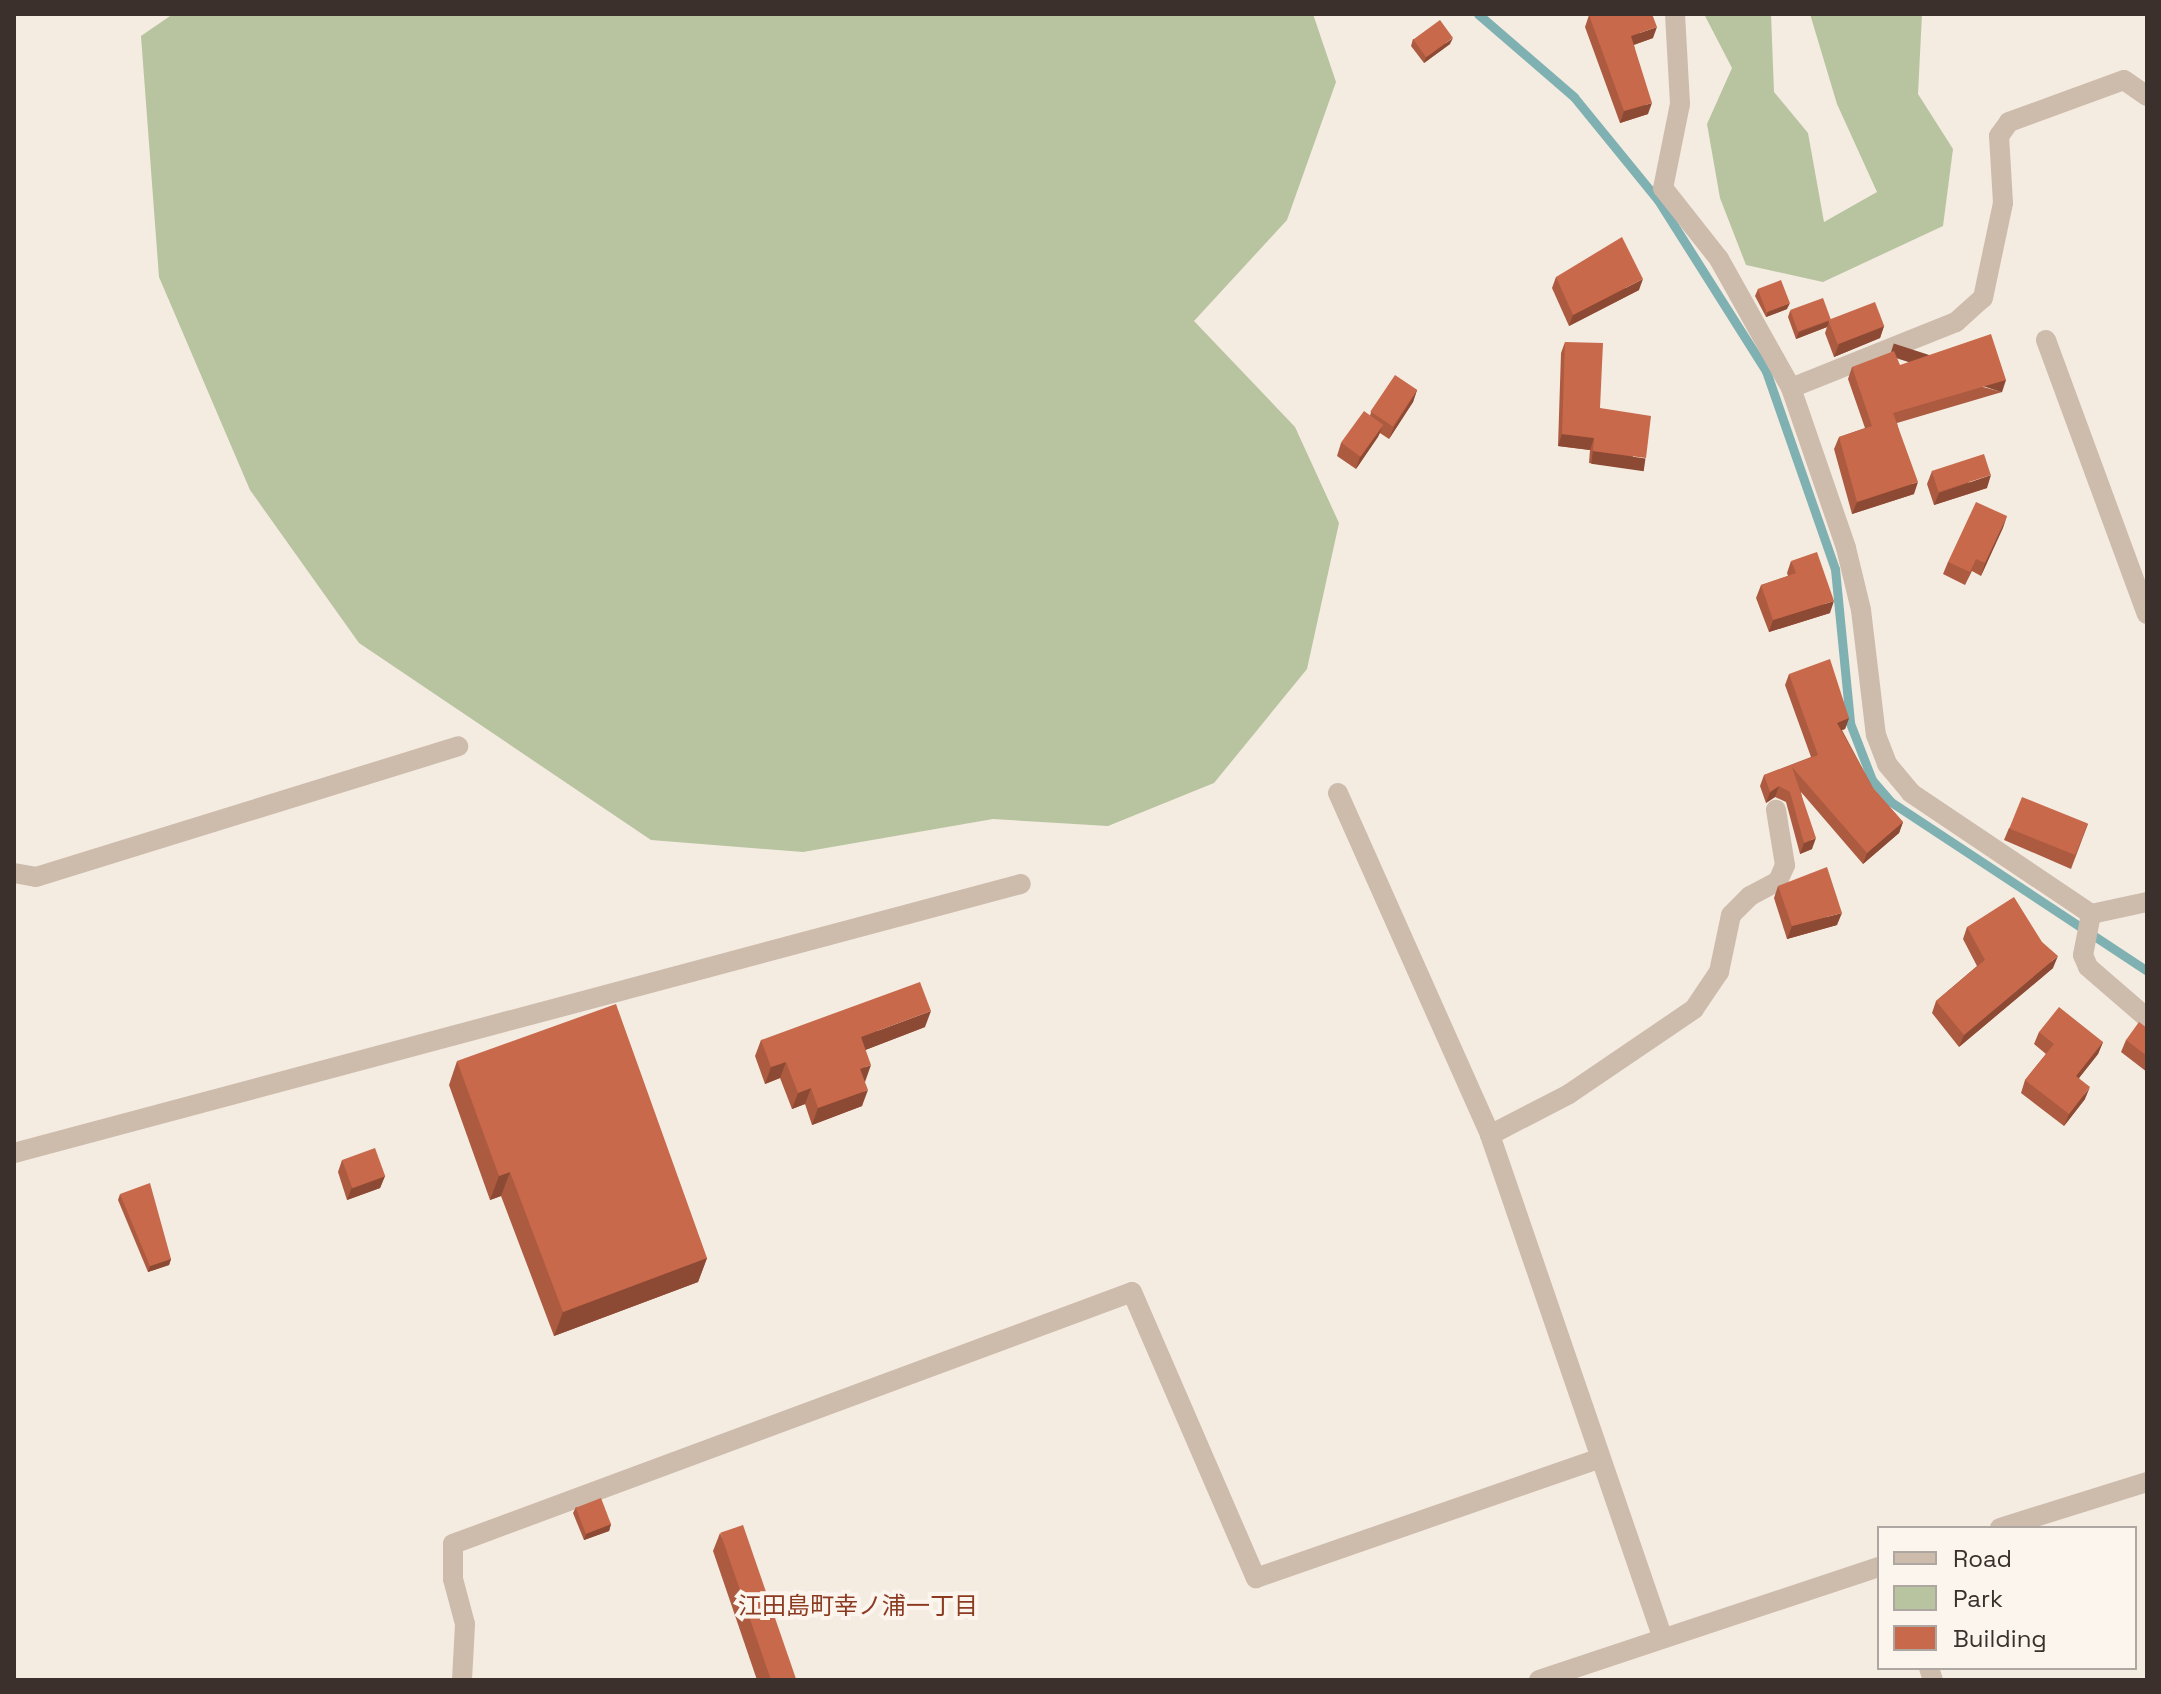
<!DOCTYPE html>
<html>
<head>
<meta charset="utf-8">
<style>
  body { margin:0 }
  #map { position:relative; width:2161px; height:1694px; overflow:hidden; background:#f4ebe1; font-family:"Space Grotesk","Noto Sans JP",sans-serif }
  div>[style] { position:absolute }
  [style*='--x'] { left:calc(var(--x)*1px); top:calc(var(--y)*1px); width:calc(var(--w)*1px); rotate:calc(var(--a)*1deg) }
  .green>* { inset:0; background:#b8c4a0 }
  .stream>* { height:9px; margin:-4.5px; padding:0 4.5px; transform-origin:4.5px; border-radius:4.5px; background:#7fb0b2 }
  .minor>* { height:20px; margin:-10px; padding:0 10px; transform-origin:10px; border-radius:10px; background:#cdbbac }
  .tertiary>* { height:20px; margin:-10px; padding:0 10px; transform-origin:10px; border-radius:10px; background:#cdbbac }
  .wall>* { inset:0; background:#ac5a40 }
  .shaded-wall>* { inset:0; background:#8c4a34; transform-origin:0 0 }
  .building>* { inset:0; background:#c8694b; transform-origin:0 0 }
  span { translate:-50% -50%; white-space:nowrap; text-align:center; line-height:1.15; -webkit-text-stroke:8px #fbf5ee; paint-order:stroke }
  .neighbourhood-label { font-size:24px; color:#8c3b22 }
  .frame { position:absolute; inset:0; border:16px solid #3b302b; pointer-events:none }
  .legend { position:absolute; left:1877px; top:1526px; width:260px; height:144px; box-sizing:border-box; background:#fbf5ee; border:2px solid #aea6a0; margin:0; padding:10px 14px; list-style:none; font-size:24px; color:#3b302b }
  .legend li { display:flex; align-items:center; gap:16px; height:40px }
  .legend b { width:40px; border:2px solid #aea6a0 }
</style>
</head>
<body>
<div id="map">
  <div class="green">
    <div style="clip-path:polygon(173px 14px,1313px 14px,1336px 82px,1287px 220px,1194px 321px,1295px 427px,1339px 523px,1307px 669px,1214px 783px,1108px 826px,993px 819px,803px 852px,651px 840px,359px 643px,250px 490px,159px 277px,141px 36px)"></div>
    <div style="clip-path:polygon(1704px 14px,1771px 14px,1774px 92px,1808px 133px,1824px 222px,1877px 192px,1837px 104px,1810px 14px,1922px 14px,1918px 94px,1953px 149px,1943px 226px,1823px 282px,1746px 265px,1720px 198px,1707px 124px,1732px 68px)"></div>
  </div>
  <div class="stream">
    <div style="--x:1478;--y:14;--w:127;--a:40.8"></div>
    <div style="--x:1574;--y:97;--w:133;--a:50.8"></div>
    <div style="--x:1658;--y:200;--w:202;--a:57.7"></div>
    <div style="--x:1766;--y:371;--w:210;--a:70.8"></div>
    <div style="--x:1835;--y:569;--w:155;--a:84.4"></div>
    <div style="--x:1850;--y:723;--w:61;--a:68.9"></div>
    <div style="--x:1872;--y:780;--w:29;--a:49"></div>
    <div style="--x:1891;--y:802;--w:307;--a:33.4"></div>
  </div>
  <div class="minor">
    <div style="--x:1675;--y:14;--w:90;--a:86.8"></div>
    <div style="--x:1680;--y:104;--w:86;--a:101.4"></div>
    <div style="--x:1663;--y:188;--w:90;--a:51.7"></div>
    <div style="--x:1719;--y:259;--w:148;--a:60.8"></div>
    <div style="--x:1791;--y:388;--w:169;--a:71"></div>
    <div style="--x:1846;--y:548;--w:64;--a:76.4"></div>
    <div style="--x:1861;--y:610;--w:126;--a:83.2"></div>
    <div style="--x:1876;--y:735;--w:31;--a:69"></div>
    <div style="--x:1887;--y:764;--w:38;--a:50"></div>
    <div style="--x:1911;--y:793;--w:217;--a:33.9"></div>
    <div style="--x:2046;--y:340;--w:292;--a:69.8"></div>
    <div style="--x:1791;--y:388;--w:178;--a:-21.8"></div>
    <div style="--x:1956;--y:322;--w:36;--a:-42"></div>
    <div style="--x:1983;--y:298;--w:97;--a:-78.1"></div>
    <div style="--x:2003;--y:203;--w:67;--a:-93.4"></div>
    <div style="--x:1999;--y:136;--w:17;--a:-54"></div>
    <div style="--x:2009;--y:122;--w:122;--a:-20.1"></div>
    <div style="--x:2124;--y:80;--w:28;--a:35"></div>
    <div style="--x:1338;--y:793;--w:374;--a:66"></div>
    <div style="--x:1490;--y:1135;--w:530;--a:71.05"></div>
    <div style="--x:14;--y:873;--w:22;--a:10"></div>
    <div style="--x:36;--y:877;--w:442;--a:-17.2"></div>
    <div style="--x:1490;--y:1135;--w:89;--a:-27.4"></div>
    <div style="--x:1569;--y:1094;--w:151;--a:-34.2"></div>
    <div style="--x:1694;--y:1009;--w:45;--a:-56"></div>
    <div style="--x:1719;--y:972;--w:58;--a:-78.1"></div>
    <div style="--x:1731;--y:915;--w:27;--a:-45"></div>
    <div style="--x:1750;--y:896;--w:32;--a:-28"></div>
    <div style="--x:1778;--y:881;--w:17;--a:-66"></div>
    <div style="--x:1785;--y:865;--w:56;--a:-99.3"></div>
    <div style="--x:14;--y:1153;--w:1042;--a:-14.96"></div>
    <div style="--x:2000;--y:1528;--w:154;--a:-17.4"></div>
    <div style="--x:1929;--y:1668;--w:13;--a:72"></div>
    <div style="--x:462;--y:1680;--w:56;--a:-86.9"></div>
    <div style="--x:465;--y:1624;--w:47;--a:-104.9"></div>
    <div style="--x:453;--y:1579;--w:35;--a:-90"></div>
    <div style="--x:453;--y:1544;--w:724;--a:-20.36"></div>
    <div style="--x:1132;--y:1292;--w:312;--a:66.6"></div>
    <div style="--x:1256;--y:1578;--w:362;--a:-19.2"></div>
    <div style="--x:1539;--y:1680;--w:358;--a:-18.4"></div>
  </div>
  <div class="tertiary">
    <div style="--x:2147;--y:902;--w:57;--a:167.9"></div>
    <div style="--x:2091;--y:914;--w:42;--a:101"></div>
    <div style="--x:2083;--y:955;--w:13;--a:67"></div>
    <div style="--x:2088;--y:967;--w:78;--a:40.8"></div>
  </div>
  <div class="wall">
    <div style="clip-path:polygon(1589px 15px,1653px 38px,1634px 45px,1648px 114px,1620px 123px,1585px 27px)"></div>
    <div style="clip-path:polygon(1413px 39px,1450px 44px,1424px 63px,1411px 46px)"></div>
    <div style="clip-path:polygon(1556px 277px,1639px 290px,1569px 326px,1552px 288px)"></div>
    <div style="clip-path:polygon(1758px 289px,1787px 309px,1766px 317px,1755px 296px)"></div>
    <div style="clip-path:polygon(1790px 311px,1831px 320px,1884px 326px,1880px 338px,1834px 357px,1825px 333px,1827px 327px,1796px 339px,1788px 317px)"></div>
    <div style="clip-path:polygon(1565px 342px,1600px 408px,1642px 470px,1589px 463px,1590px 450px,1558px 446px,1561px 353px)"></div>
    <div style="clip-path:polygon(1900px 365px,2002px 392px,1897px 423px,1914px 494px,1852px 514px,1834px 449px,1839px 437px,1865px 428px,1848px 379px,1852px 367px)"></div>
    <div style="clip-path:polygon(1417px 390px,1413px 402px,1389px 439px,1380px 433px,1356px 469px,1337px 456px,1341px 443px,1370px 416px,1371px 412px)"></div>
    <div style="clip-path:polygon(1932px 471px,1987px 488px,1934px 505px,1927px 484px)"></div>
    <div style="clip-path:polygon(2007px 516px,1981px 576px,1972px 571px,1965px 585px,1943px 574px,1948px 562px)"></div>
    <div style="clip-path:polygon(1791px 561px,1830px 613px,1769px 632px,1756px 598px,1761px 585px,1788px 576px,1787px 573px)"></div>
    <div style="clip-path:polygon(1789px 674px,1849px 718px,1845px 729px,1842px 730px,1873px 788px,1903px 822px,1899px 833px,1863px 864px,1801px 792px,1812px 849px,1800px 854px,1786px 802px,1775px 797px,1766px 803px,1760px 786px,1764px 775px,1811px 757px,1785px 685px)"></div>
    <div style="clip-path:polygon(2088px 824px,2071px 869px,2004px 840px,2009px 828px)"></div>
    <div style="clip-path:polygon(1778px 886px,1837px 925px,1787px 939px,1774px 898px)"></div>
    <div style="clip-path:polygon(1967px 927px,2042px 942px,2053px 968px,1959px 1047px,1932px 1013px,1936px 1001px,1977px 966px,1963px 939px)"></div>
    <div style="clip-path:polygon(925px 1027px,865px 1050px,865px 1082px,862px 1106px,812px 1125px,805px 1104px,792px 1109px,780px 1078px,765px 1084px,755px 1056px,761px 1040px)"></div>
    <div style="clip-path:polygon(2147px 1028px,2147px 1072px,2121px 1052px,2126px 1040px)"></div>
    <div style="clip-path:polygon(2039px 1032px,2103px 1042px,2098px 1054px,2079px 1078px,2085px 1099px,2064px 1126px,2021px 1093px,2025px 1080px,2046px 1054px,2034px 1044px)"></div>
    <div style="clip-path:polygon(457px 1061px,707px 1258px,698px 1282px,554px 1336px,501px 1196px,490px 1200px,449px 1085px)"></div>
    <div style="clip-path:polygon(342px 1160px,385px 1176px,380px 1188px,347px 1200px,338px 1172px)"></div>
    <div style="clip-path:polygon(120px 1194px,171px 1259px,169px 1265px,148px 1272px,118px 1200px)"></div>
    <div style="clip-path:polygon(576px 1507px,611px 1524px,609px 1531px,584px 1540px,573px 1513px)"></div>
    <div style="clip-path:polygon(720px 1533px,795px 1680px,757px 1680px,713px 1551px)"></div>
  </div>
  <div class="shaded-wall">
    <div style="clip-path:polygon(1657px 27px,1653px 38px,1627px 47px,1631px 36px)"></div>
    <div style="clip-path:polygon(1453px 38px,1450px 44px,1424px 63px,1426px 57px)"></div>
    <div style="clip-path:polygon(1652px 103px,1648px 114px,1620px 123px,1624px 111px)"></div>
    <div style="clip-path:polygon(1643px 279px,1639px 290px,1569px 326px,1573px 315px)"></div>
    <div style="clip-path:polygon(1790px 303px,1787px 309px,1766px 317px,1768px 311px)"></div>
    <div style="clip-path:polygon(1829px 321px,1827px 327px,1796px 339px,1799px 332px)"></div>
    <div style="clip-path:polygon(1884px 326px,1880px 338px,1834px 357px,1839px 344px)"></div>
    <div style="left:2006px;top:380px;width:13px;height:118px;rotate:108deg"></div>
    <div style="clip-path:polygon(1417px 390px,1413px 402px,1389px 439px,1394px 427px)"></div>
    <div style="clip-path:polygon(1383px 425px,1378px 437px,1356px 469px,1360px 457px)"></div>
    <div style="clip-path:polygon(1562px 434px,1594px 438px,1590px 450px,1558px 446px)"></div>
    <div style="left:1593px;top:451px;width:53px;height:13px;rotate:8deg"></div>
    <div style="clip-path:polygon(1991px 475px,1987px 488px,1934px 505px,1939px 493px)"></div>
    <div style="clip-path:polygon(1918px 482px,1914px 494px,1852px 514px,1857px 502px)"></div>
    <div style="clip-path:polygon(2007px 516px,2003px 528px,1981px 576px,1985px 563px)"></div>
    <div style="clip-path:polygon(1834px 601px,1830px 613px,1769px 632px,1773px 620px)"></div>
    <div style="clip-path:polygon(1849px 718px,1845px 729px,1833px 733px,1837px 723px)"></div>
    <div style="clip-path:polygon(1779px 786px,1775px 797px,1766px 803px,1770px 792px)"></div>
    <div style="clip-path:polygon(1903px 822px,1899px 833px,1863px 864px,1867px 853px)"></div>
    <div style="clip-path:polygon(1816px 838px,1812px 849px,1800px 854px,1804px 843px)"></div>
    <div style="clip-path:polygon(1842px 913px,1837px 925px,1787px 939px,1792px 926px)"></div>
    <div style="clip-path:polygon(2058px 956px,2053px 968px,1959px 1047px,1964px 1035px)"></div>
    <div style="clip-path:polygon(931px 1011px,925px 1027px,855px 1054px,861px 1037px)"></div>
    <div style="clip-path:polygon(2103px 1042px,2098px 1054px,2071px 1088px,2076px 1076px)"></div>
    <div style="clip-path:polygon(786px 1062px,780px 1078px,765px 1084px,771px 1067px)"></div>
    <div style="clip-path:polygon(871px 1065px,865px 1082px,860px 1069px)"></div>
    <div style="clip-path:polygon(2090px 1087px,2085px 1099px,2064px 1126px,2069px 1114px)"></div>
    <div style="clip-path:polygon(811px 1088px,805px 1104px,792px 1109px,798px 1093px)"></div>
    <div style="clip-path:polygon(868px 1090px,862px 1106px,812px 1125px,818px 1108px)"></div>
    <div style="clip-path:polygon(510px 1172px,501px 1196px,490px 1200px,499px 1176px)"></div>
    <div style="clip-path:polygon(385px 1176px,380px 1188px,347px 1200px,352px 1187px)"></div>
    <div style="clip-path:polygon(707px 1258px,698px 1282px,554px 1336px,563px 1312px)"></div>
    <div style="clip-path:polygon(171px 1259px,169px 1265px,148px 1272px,150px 1266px)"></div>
    <div style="clip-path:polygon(611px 1524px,609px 1531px,584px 1540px,586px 1534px)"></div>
  </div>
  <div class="building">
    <div style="clip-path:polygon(1592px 14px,1652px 14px,1657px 27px,1631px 36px,1652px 103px,1624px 111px,1589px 15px)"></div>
    <div style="left:1440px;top:20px;width:22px;height:33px;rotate:54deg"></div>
    <div style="clip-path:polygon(1622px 237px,1643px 279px,1573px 315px,1556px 277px)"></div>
    <div style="left:1781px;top:280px;width:25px;height:25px;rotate:69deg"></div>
    <div style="left:1823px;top:298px;width:23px;height:35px;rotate:70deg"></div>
    <div style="left:1875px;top:302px;width:26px;height:50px;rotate:69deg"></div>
    <div style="clip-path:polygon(1991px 334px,2006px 380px,1893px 413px,1918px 482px,1857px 502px,1839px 437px,1872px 426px,1852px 367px,1894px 351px,1900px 365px)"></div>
    <div style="clip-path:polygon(1565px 342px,1603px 343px,1600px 408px,1651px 416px,1646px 458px,1593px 451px,1594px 438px,1562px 434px)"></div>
    <div style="left:1395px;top:375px;width:27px;height:44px;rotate:34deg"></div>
    <div style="left:1364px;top:411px;width:24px;height:39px;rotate:36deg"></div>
    <div style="left:1984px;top:454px;width:22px;height:55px;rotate:72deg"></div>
    <div style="clip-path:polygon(1976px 502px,2007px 516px,1985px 563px,1976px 559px,1970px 572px,1948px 562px)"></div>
    <div style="clip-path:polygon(1817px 552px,1834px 601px,1773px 620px,1761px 585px,1796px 573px,1791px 561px)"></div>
    <div style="clip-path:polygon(1830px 659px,1849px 718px,1837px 723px,1873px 788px,1903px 822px,1867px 853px,1792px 767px,1816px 838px,1804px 843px,1790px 792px,1779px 786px,1770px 792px,1764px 775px,1818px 755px,1789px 674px)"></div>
    <div style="left:2022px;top:797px;width:71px;height:34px;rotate:22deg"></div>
    <div style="clip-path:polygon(1827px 867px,1842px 913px,1792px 926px,1778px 886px)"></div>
    <div style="clip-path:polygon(2014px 897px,2042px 942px,2058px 956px,1964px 1035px,1936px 1001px,1985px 960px,1967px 927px)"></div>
    <div style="clip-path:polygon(920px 982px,931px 1011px,861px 1037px,871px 1065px,860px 1069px,868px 1090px,818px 1108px,811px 1088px,798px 1093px,786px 1062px,771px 1067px,761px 1040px)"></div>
    <div style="clip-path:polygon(616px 1004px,707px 1258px,563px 1312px,510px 1172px,499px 1176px,457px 1061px)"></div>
    <div style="clip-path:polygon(2059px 1007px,2103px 1042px,2076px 1076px,2090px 1087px,2069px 1114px,2025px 1080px,2054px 1044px,2039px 1032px)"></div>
    <div style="clip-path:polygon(2139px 1022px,2147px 1028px,2147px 1056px,2126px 1040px)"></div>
    <div style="left:375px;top:1148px;width:30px;height:35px;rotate:70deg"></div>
    <div style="clip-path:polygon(150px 1183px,171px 1259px,150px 1266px,120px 1194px)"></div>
    <div style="left:601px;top:1498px;width:28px;height:27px;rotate:69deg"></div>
    <div style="left:743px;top:1525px;width:163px;height:24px;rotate:71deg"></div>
  </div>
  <div class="neighbourhood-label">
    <span style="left:858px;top:1606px">江田島町幸ノ浦一丁目</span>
  </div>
  <div class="frame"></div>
  <ul class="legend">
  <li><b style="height:10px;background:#cdbbac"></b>Road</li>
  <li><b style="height:22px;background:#b8c4a0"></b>Park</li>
  <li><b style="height:22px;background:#c8694b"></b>Building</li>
  </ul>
</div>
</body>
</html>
